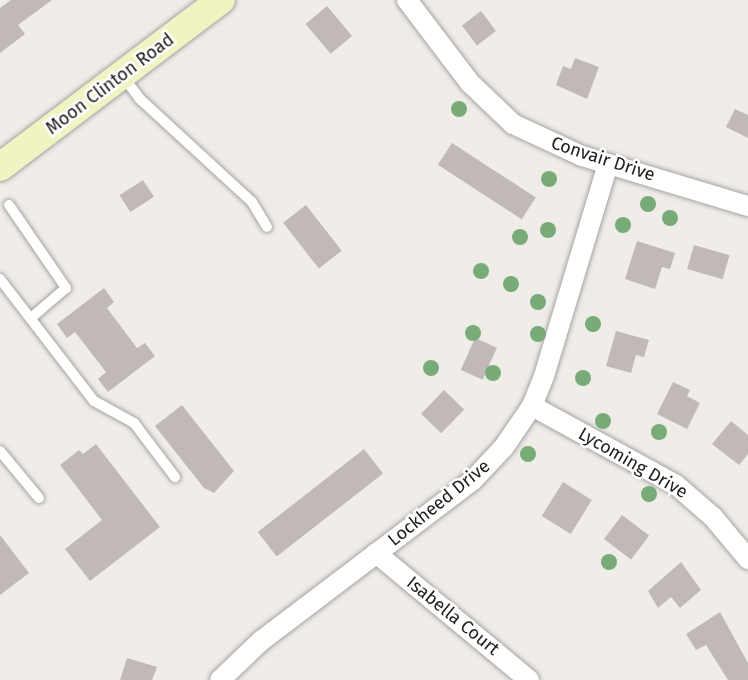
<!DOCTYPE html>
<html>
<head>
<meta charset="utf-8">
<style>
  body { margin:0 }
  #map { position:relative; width:748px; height:680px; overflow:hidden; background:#f0ede8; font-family:"Fira Sans",sans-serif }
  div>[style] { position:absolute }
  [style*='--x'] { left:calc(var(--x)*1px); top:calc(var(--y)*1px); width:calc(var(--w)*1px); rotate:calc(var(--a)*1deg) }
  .building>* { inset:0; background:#c0b9b5; transform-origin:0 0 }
  .roads { filter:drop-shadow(0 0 2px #a4a4a4) drop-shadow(0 0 2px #a4a4a4) }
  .lane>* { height:10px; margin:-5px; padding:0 5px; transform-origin:5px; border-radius:5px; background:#fff }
  .street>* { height:20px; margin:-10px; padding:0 10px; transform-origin:10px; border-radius:10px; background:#fff }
  .secondary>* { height:28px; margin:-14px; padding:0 14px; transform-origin:14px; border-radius:14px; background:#f1f4c2 }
  .trees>* { width:16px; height:16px; margin:-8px; border-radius:50%; background:#79ab79 }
  span { translate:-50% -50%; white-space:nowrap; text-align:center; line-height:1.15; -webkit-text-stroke:5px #fff; paint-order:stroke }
  .street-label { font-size:18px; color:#202020 }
</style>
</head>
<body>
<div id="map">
  <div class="building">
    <div style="clip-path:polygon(11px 0,52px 0,18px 25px,25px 34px,0 53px,0 8px)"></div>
    <div style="left:327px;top:6px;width:39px;height:28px;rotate:50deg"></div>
    <div style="left:481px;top:11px;width:25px;height:24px;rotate:53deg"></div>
    <div style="clip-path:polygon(575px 58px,599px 67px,587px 99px,556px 85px,563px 66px,571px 69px)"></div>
    <div style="clip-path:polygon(735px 109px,748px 115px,748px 138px,726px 127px)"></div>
    <div style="left:452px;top:143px;width:100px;height:26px;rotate:33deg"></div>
    <div style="left:143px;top:180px;width:20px;height:28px;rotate:57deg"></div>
    <div style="left:306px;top:205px;width:58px;height:29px;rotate:52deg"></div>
    <div style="clip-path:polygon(637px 241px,675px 253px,670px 269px,662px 267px,655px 289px,625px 279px)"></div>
    <div style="left:694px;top:245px;width:37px;height:25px;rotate:16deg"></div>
    <div style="clip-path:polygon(104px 288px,114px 302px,107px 308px,137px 348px,145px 343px,155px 356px,108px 392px,98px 379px,106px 372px,75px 332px,67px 338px,57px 324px)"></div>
    <div style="clip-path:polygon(616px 331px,649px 340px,644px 357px,636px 355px,631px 373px,606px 366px)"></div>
    <div style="left:475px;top:338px;width:24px;height:35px;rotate:24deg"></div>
    <div style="clip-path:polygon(673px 382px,690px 390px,687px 396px,700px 403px,687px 429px,657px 414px)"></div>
    <div style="left:444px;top:390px;width:28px;height:33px;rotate:44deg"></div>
    <div style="clip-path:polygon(182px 405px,234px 471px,214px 493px,204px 488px,155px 426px)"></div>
    <div style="clip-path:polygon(731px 421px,748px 435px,748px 454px,739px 465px,712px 444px)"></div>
    <div style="clip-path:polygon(96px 444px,160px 527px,90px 581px,65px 549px,102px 520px,60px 465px,79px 450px,83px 454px)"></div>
    <div style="left:364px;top:449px;width:31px;height:135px;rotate:52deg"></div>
    <div style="left:563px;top:482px;width:34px;height:40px;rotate:32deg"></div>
    <div style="left:622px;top:515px;width:34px;height:30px;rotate:37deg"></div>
    <div style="clip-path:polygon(0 535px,29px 573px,0 595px)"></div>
    <div style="clip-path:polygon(681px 562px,701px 590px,680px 608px,671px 597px,658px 608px,648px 591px)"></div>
    <div style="clip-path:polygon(720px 612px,748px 663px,748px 680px,728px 680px,706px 645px,696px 650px,686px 634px)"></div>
    <div style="clip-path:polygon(127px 658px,157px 667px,152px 680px,120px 680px)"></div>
  </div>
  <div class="roads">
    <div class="lane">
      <div style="--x:122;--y:75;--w:30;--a:53"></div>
      <div style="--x:140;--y:99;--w:152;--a:42.6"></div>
      <div style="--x:252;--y:202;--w:29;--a:59"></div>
      <div style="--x:9;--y:205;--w:101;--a:55.5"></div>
      <div style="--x:66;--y:288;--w:45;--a:139.5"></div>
      <div style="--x:0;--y:279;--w:154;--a:52.4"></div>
      <div style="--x:94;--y:401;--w:46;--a:28.8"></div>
      <div style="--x:134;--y:423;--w:68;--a:52.8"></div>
      <div style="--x:0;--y:451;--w:61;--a:50.3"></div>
    </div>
    <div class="street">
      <div style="--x:407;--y:0;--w:104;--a:52.8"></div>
      <div style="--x:470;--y:83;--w:59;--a:43.6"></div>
      <div style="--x:513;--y:124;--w:76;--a:24.9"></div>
      <div style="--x:582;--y:156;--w:173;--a:16.8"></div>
      <div style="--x:532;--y:406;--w:164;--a:28.7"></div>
      <div style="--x:676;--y:485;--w:49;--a:40.9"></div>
      <div style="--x:713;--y:517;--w:55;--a:50.2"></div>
      <div style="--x:376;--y:553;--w:199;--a:39.7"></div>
      <div style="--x:220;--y:680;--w:57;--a:-43.6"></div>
      <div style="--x:261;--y:641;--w:266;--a:-37.2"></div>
      <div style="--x:473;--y:480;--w:45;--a:-46.8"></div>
      <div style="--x:504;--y:447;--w:50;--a:-55.7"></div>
      <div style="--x:532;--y:406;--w:32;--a:-68"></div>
      <div style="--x:544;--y:376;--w:221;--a:-73.2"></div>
    </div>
    <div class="secondary">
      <div style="--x:0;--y:167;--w:277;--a:-37.1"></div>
    </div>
  </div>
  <div class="trees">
    <div style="left:459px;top:109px"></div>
    <div style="left:549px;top:179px"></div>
    <div style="left:648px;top:204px"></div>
    <div style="left:670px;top:218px"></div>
    <div style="left:623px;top:225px"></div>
    <div style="left:548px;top:230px"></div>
    <div style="left:520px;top:237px"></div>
    <div style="left:481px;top:271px"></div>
    <div style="left:511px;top:284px"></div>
    <div style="left:538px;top:302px"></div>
    <div style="left:593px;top:324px"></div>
    <div style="left:473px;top:333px"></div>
    <div style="left:538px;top:334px"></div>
    <div style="left:431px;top:368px"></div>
    <div style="left:493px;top:373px"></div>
    <div style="left:583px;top:378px"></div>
    <div style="left:603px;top:421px"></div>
    <div style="left:659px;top:432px"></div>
    <div style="left:528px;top:454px"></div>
    <div style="left:649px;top:494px"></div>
    <div style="left:609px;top:562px"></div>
  </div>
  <div class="street-label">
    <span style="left:110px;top:84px;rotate:-37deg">Moon Clinton Road</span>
    <span style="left:603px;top:159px;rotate:18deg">Convair Drive</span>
    <span style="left:633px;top:463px;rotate:30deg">Lycoming Drive</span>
    <span style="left:439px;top:503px;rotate:-39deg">Lockheed Drive</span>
    <span style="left:453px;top:616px;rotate:39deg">Isabella Court</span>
  </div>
</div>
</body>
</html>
